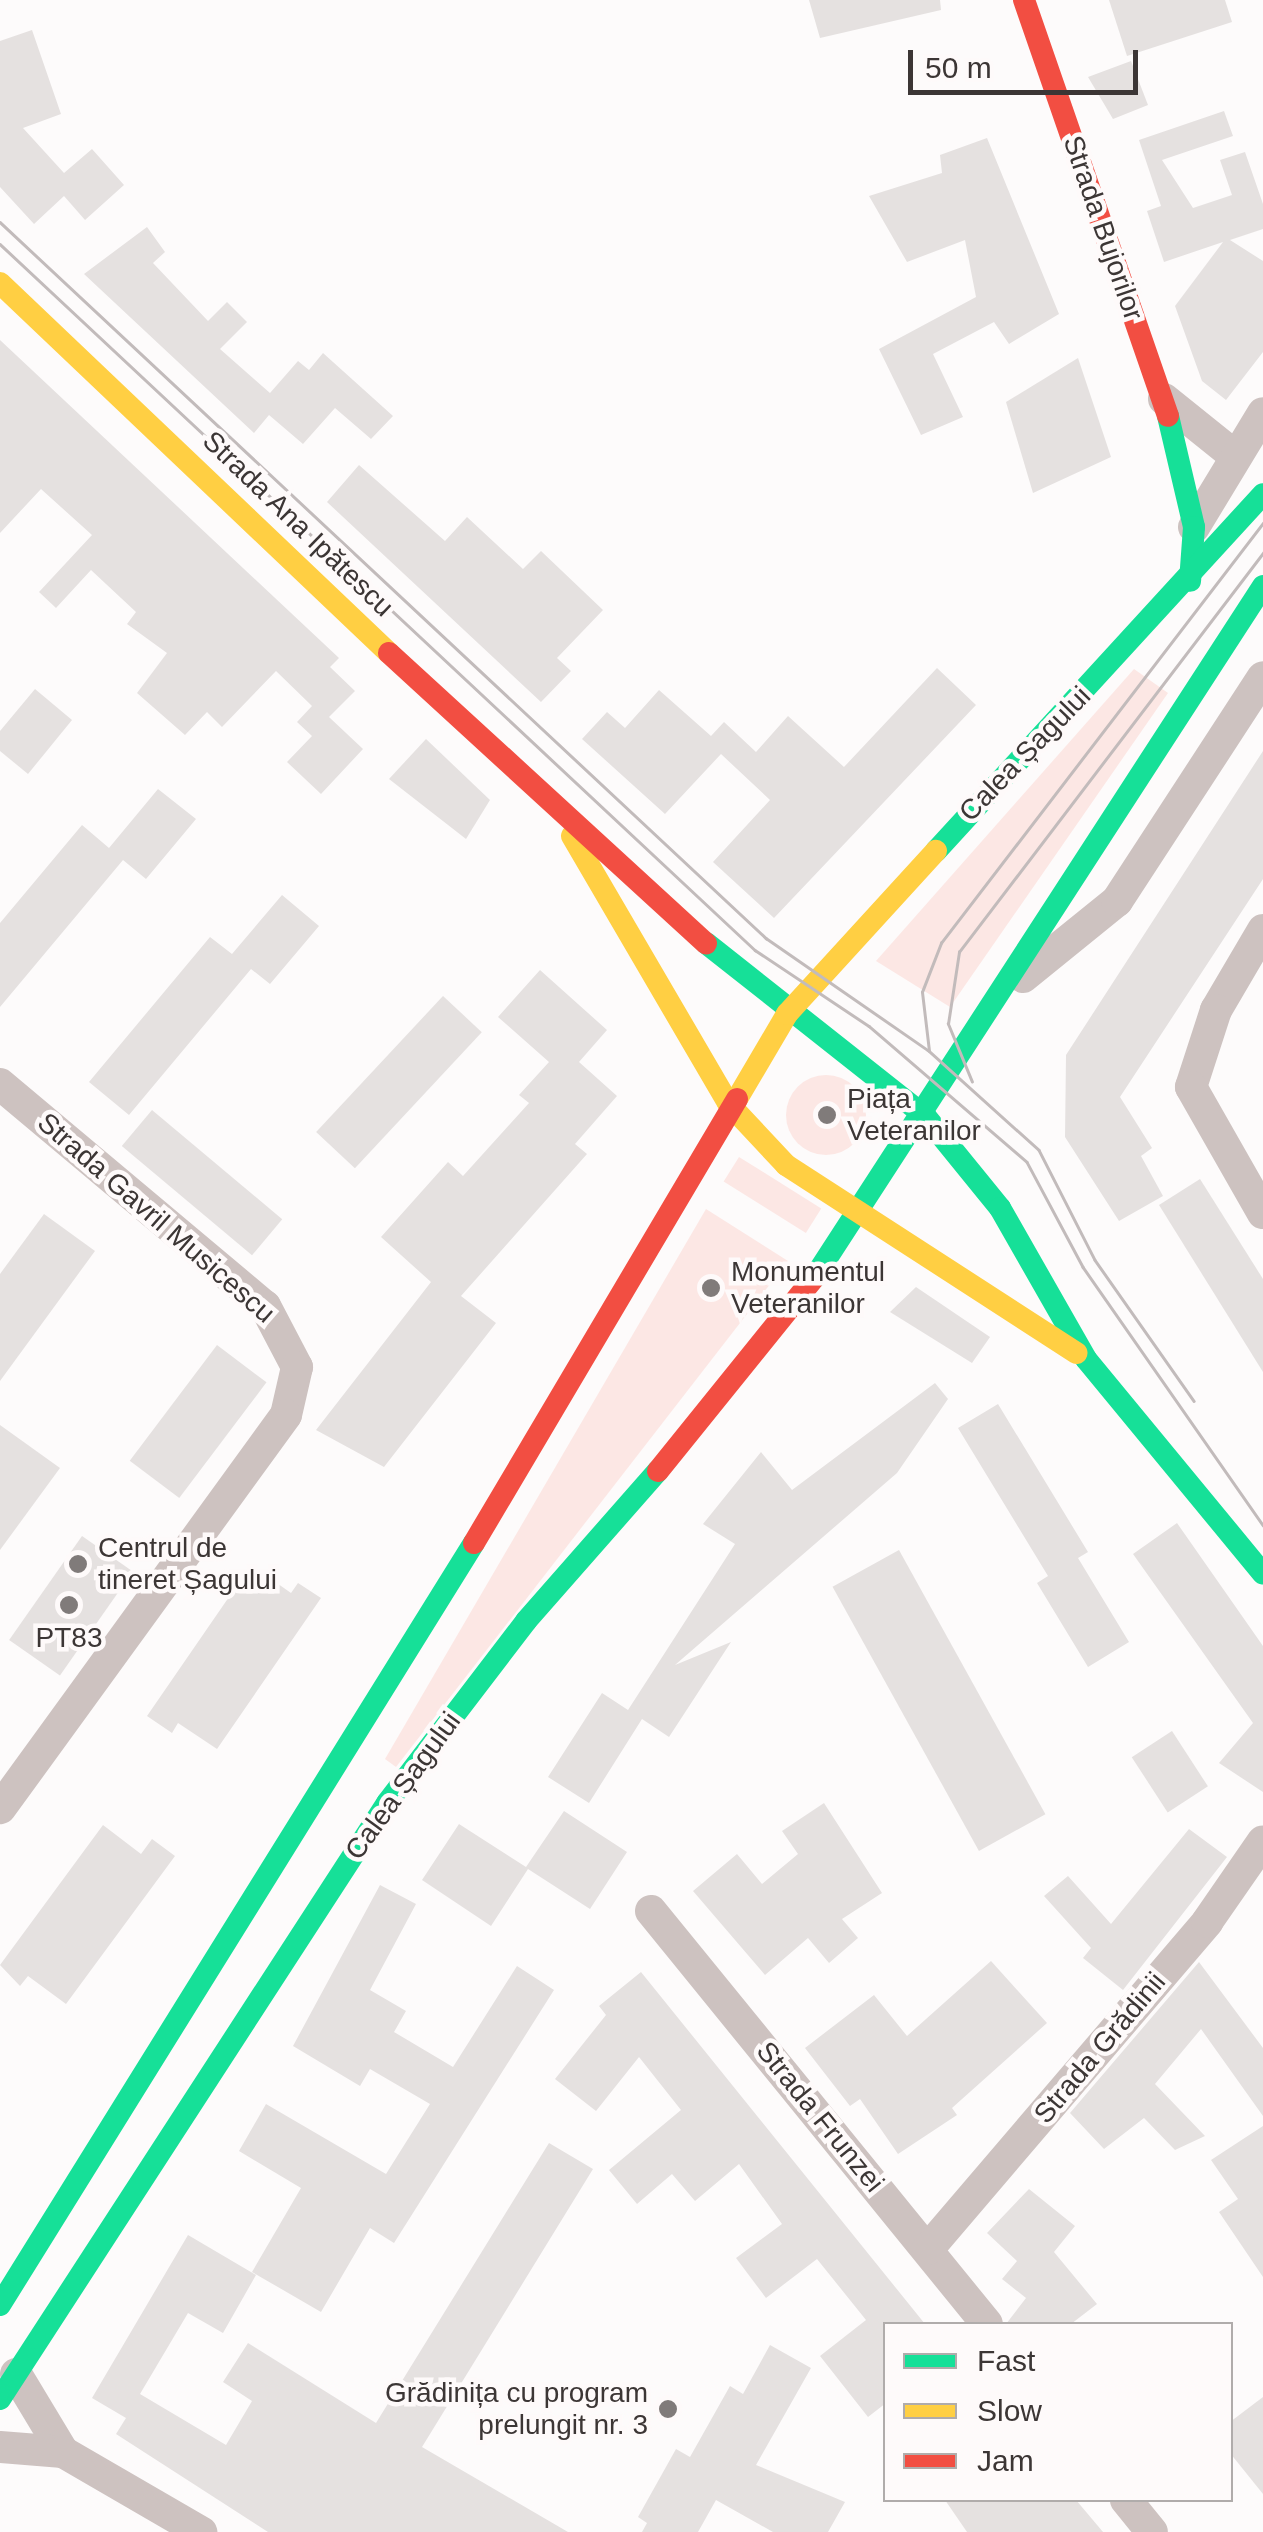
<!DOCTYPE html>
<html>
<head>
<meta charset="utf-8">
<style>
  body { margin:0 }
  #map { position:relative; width:1263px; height:2532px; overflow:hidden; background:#fdfbfb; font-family:Helvetica,sans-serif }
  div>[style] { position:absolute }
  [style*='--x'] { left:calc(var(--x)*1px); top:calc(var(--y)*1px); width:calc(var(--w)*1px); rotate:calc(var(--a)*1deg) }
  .green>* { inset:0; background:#fce7e4; transform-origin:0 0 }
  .round { border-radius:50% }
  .building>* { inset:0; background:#e5e1e0; transform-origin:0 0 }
  .street>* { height:32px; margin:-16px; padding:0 16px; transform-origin:16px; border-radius:16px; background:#cdc2c0 }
  .fast>* { height:22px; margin:-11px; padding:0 11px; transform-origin:11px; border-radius:11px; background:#16e098 }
  .slow>* { height:22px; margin:-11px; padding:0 11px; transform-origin:11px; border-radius:11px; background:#ffcf43 }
  .jam>* { height:22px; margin:-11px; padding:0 11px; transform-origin:11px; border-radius:11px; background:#f24e42 }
  .tram>* { height:2.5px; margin:-1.25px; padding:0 1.25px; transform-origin:1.25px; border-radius:1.25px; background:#c2bbbb }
  .dots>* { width:28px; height:28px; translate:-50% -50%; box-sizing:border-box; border:5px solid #fefafa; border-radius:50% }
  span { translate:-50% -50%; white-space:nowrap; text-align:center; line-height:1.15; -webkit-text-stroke:9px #fefafa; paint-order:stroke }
  .street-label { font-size:28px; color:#3c3635 }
  .poi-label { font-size:28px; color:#3c3635 }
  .left { translate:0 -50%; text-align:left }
  .right { translate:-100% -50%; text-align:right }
  .legend { position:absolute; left:883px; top:2322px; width:350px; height:180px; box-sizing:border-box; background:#fefafa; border:2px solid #b0acab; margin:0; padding:12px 18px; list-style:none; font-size:30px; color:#3c3635 }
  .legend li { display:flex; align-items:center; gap:20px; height:50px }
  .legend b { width:50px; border:2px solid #b0acab }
  .scale { position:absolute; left:908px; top:50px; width:230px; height:45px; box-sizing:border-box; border:5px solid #3c3635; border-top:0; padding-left:12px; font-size:30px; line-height:35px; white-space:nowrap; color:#3c3635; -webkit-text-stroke:8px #fefafa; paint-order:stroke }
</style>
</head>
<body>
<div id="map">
  <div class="green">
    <div style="clip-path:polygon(1134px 669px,1168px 693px,950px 1007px,876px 961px)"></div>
    <div class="round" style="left:786px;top:1075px;width:80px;height:80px"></div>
    <div style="left:739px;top:1157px;width:97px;height:29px;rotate:32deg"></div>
    <div style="clip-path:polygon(706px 1209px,788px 1261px,396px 1767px,385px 1759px)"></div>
  </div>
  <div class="building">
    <div style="clip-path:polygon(809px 0,940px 0,941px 10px,820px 38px)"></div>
    <div style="clip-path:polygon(1109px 0,1225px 0,1232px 22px,1127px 56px)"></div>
    <div style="clip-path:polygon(32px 30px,61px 114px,23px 128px,64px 173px,92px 149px,124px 185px,85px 220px,64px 196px,34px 224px,0 187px,0 41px)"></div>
    <div style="clip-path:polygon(1131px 61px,1148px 105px,1113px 119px,1088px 77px)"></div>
    <div style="clip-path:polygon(1224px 111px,1233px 136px,1162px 160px,1193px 208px,1232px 195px,1220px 160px,1245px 152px,1263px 204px,1263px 229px,1230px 240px,1263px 261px,1263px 352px,1226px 400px,1202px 381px,1175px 306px,1223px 242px,1164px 262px,1147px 211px,1161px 206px,1139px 140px)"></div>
    <div style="clip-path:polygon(987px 138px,1059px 314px,1009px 344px,994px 322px,933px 354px,963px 417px,921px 435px,879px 349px,976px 297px,965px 240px,907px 262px,869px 196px,942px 173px,940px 155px)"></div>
    <div style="clip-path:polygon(147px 227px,165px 252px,153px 263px,208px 321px,227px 302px,247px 322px,220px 349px,270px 393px,298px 361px,309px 370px,323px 353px,393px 416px,371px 439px,335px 408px,303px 444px,269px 415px,254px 433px,84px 274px)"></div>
    <div style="clip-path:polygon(0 340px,339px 658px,330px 667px,355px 691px,329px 717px,363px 749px,321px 794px,287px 762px,312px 736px,297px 722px,312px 706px,276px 671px,222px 727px,207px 712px,185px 735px,137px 693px,167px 653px,127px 624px,136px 612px,91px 570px,56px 608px,39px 592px,92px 535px,41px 489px,0 533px)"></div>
    <div style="clip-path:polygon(1078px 358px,1111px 457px,1033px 493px,1006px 402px)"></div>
    <div style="clip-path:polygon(359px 465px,445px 541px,467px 517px,523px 569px,541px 551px,603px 610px,557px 658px,571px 671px,541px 702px,327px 502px)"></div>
    <div style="clip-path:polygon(937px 668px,976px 705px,774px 918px,713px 862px,770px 800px,721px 754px,665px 814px,582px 739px,607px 712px,625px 728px,659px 690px,711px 736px,724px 722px,756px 752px,788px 716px,844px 767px)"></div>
    <div style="clip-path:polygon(35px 689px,72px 720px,28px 774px,0 751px,0 731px)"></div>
    <div style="clip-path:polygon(426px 739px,490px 800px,466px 839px,389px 779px)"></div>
    <div style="clip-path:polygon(1263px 751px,1263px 879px,1120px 1097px,1152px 1148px,1141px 1156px,1163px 1196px,1119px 1221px,1065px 1137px,1066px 1055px)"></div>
    <div style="clip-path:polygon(158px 789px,196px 819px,146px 879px,123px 860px,0 1007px,0 923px,82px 825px,109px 848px)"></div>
    <div style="clip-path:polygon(282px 895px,319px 926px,270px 984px,251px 969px,129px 1115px,89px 1082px,210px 937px,232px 954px)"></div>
    <div style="clip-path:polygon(540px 970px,607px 1030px,579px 1062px,617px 1096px,575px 1144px,587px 1154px,461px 1296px,496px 1323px,384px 1467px,316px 1430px,431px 1282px,381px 1237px,448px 1162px,463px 1176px,529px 1103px,519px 1095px,549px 1062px,498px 1017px)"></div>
    <div style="left:443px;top:996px;width:53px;height:186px;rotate:43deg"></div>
    <div style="left:152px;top:1110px;width:170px;height:47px;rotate:40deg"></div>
    <div style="clip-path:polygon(1200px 1179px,1263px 1279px,1263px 1372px,1159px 1205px)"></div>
    <div style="clip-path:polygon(44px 1214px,95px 1251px,0 1381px,0 1274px)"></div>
    <div style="clip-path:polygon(916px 1287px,990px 1337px,972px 1363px,890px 1312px)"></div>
    <div style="left:217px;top:1345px;width:62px;height:145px;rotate:37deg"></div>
    <div style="clip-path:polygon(935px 1383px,948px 1399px,897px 1473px,675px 1665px,731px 1642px,669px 1737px,642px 1719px,589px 1803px,548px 1777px,602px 1693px,628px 1710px,735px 1544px,703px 1524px,761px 1452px,792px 1490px)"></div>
    <div style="clip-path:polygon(998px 1404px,1088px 1552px,1078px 1558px,1129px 1642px,1088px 1667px,1037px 1583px,1048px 1576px,958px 1428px)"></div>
    <div style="clip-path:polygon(0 1425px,60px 1468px,0 1550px)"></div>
    <div style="clip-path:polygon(1177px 1523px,1263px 1646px,1263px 1792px,1219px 1763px,1253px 1723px,1133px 1554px)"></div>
    <div style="left:82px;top:1536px;width:62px;height:127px;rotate:35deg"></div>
    <div style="left:899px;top:1550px;width:302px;height:76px;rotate:61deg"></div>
    <div style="clip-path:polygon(251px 1565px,291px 1593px,298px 1583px,321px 1598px,217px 1749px,178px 1723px,172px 1733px,147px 1716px)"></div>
    <div style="left:1172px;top:1731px;width:66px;height:48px;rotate:57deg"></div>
    <div style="clip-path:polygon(824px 1803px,882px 1893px,842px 1919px,858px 1938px,829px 1963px,808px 1938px,765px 1975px,693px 1891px,737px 1854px,762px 1884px,798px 1854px,782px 1831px)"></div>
    <div style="clip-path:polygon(564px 1811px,627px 1852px,590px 1909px,528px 1869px,491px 1926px,422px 1880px,459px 1824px,526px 1867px)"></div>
    <div style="clip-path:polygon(103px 1825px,141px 1854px,152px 1839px,175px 1856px,66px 2004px,28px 1976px,20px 1986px,0 1965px)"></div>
    <div style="clip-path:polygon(1189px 1829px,1227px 1857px,1123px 1990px,1083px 1958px,1091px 1948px,1044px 1896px,1068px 1876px,1111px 1924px)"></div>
    <div style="clip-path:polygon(380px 1885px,416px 1904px,370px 1990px,406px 2011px,394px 2032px,453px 2067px,517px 1966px,554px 1990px,394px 2243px,370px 2228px,321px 2312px,252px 2272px,301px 2188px,239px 2151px,266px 2104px,386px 2174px,430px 2104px,370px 2069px,360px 2086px,293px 2046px)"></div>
    <div style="clip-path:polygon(991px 1961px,1047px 2023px,952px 2108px,957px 2115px,898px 2154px,860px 2099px,850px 2106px,805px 2048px,874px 1995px,907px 2036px)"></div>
    <div style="clip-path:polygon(1199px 1962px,1263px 2048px,1263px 2116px,1201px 2029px,1155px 2084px,1205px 2136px,1175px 2150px,1144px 2118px,1104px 2149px,1070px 2113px)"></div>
    <div style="clip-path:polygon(641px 1972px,925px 2324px,886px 2324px,886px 2403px,868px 2417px,820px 2356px,866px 2320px,817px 2259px,766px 2298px,736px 2258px,782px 2224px,739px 2164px,695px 2201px,672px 2174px,637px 2204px,609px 2170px,681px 2110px,639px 2057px,596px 2111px,555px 2079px,606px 2015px,599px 2006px)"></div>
    <div style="clip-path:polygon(1263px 2126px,1263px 2277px,1219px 2212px,1238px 2199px,1211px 2160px)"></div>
    <div style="clip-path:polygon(549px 2143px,593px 2169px,422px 2447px,568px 2532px,268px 2532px,116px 2434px,126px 2418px,92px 2398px,188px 2235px,256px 2275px,223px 2333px,188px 2313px,140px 2394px,226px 2445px,252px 2401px,223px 2382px,248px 2343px,376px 2423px)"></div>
    <div style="clip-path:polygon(1029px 2189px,1075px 2226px,1054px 2252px,1097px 2304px,1071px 2324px,1006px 2324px,1026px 2298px,1002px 2279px,1017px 2261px,987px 2233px)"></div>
    <div style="clip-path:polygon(770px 2345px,811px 2368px,756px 2465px,845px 2502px,828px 2532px,773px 2532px,716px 2500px,698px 2532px,642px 2532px,647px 2523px,638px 2517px,676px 2449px,690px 2457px,730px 2386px,743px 2394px)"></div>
    <div style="clip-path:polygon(1263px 2397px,1263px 2494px,1230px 2453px,1230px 2422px)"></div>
    <div style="clip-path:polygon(945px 2500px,1076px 2500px,1103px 2532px,967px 2532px)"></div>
  </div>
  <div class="street">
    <div style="--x:1164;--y:399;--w:91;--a:38.8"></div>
    <div style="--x:1194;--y:527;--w:133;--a:-58.8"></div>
    <div style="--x:1263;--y:930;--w:93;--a:120.4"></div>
    <div style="--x:1216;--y:1010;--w:81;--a:108"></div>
    <div style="--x:1191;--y:1087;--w:145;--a:60.3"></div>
    <div style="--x:1023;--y:977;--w:121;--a:-39"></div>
    <div style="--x:1117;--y:901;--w:267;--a:-56.9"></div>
    <div style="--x:0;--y:1084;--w:346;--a:40"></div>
    <div style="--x:265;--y:1306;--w:69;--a:62.3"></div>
    <div style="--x:297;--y:1367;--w:49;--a:102.9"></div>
    <div style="--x:286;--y:1415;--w:486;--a:126"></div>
    <div style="--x:651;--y:1911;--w:532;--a:50.87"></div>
    <div style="--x:928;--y:2249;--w:430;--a:-49.5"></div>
    <div style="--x:1207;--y:1922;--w:98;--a:-55.3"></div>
    <div style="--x:16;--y:2374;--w:91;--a:58.9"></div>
    <div style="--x:0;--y:2447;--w:63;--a:4.5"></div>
    <div style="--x:63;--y:2452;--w:160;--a:30.1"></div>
    <div style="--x:1126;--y:2500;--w:41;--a:50.9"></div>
  </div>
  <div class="fast">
    <div style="--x:1168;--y:416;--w:114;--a:76.8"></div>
    <div style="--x:1194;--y:527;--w:54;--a:94.2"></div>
    <div style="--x:936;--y:851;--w:484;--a:-47.5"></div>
    <div style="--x:706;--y:943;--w:280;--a:38.3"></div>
    <div style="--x:926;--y:1117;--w:117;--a:50.9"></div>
    <div style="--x:1000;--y:1208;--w:174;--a:60.3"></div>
    <div style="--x:1086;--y:1359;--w:278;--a:50.5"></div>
    <div style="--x:814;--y:1278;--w:825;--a:-57.02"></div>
    <div style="--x:0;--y:2305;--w:897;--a:-58.12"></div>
    <div style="--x:0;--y:2399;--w:711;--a:-57"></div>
    <div style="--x:387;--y:1803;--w:229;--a:-52.6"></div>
    <div style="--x:526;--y:1621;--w:200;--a:-48.7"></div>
  </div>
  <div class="slow">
    <div style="--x:0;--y:283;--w:537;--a:43.57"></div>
    <div style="--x:572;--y:836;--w:309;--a:59.7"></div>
    <div style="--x:728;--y:1103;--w:85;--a:46.9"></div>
    <div style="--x:786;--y:1165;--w:346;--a:32.9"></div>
    <div style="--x:737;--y:1099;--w:99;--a:-59.5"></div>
    <div style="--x:787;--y:1014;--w:221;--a:-47.6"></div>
  </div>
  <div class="jam">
    <div style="--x:1024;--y:0;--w:440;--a:70.9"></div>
    <div style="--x:389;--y:653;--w:430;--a:42.5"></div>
    <div style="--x:658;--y:1471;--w:248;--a:-51.1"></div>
    <div style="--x:474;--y:1543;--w:516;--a:-59.36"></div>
  </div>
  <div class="tram">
    <div style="--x:0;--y:222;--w:1049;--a:43.07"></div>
    <div style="--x:766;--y:938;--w:197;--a:34.7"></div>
    <div style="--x:928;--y:1050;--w:149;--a:42"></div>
    <div style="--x:1039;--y:1150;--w:123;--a:63"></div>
    <div style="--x:1095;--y:1260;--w:172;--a:54.9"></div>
    <div style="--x:0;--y:244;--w:1034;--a:43.08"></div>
    <div style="--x:755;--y:950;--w:137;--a:33.7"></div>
    <div style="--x:869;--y:1026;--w:208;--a:40.7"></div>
    <div style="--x:1027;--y:1162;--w:119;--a:61.9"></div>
    <div style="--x:1083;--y:1267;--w:315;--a:55.1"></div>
    <div style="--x:929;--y:1051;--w:59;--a:-96.8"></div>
    <div style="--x:922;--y:992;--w:53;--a:-68.8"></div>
    <div style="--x:941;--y:943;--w:529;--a:-52.52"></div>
    <div style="--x:972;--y:1082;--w:63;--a:-112.5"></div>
    <div style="--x:948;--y:1024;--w:73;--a:-81.3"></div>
    <div style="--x:959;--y:952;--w:502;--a:-52.7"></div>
  </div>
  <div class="dots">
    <div style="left:827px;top:1115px;background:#807b7a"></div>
    <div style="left:711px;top:1288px;background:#807b7a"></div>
    <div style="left:78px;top:1564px;background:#807b7a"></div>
    <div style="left:69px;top:1605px;background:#807b7a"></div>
    <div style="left:668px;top:2409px;background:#807b7a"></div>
  </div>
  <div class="street-label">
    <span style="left:1103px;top:228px;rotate:71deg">Strada Bujorilor</span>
    <span style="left:298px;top:524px;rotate:44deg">Strada Ana Ipătescu</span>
    <span style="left:1025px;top:754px;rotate:-46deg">Calea Șagului</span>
    <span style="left:156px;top:1218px;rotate:41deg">Strada Gavril Musicescu</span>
    <span style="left:403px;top:1786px;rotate:-54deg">Calea Șagului</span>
    <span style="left:1100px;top:2048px;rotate:-50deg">Strada Grădinii</span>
    <span style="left:820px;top:2117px;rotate:51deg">Strada Frunzei</span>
  </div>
  <div class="poi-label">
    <span class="left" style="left:847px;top:1115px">Piața<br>Veteranilor</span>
    <span class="left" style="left:731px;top:1288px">Monumentul<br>Veteranilor</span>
    <span class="left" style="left:98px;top:1564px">Centrul de<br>tineret Șagului</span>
    <span style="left:69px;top:1638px">PT83</span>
    <span class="right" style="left:648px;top:2409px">Grădinița cu program<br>prelungit nr. 3</span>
  </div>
  <ul class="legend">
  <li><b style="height:12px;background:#16e098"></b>Fast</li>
  <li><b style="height:12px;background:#ffcf43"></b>Slow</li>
  <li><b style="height:12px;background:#f24e42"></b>Jam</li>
  </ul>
  <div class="scale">50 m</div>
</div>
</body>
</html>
